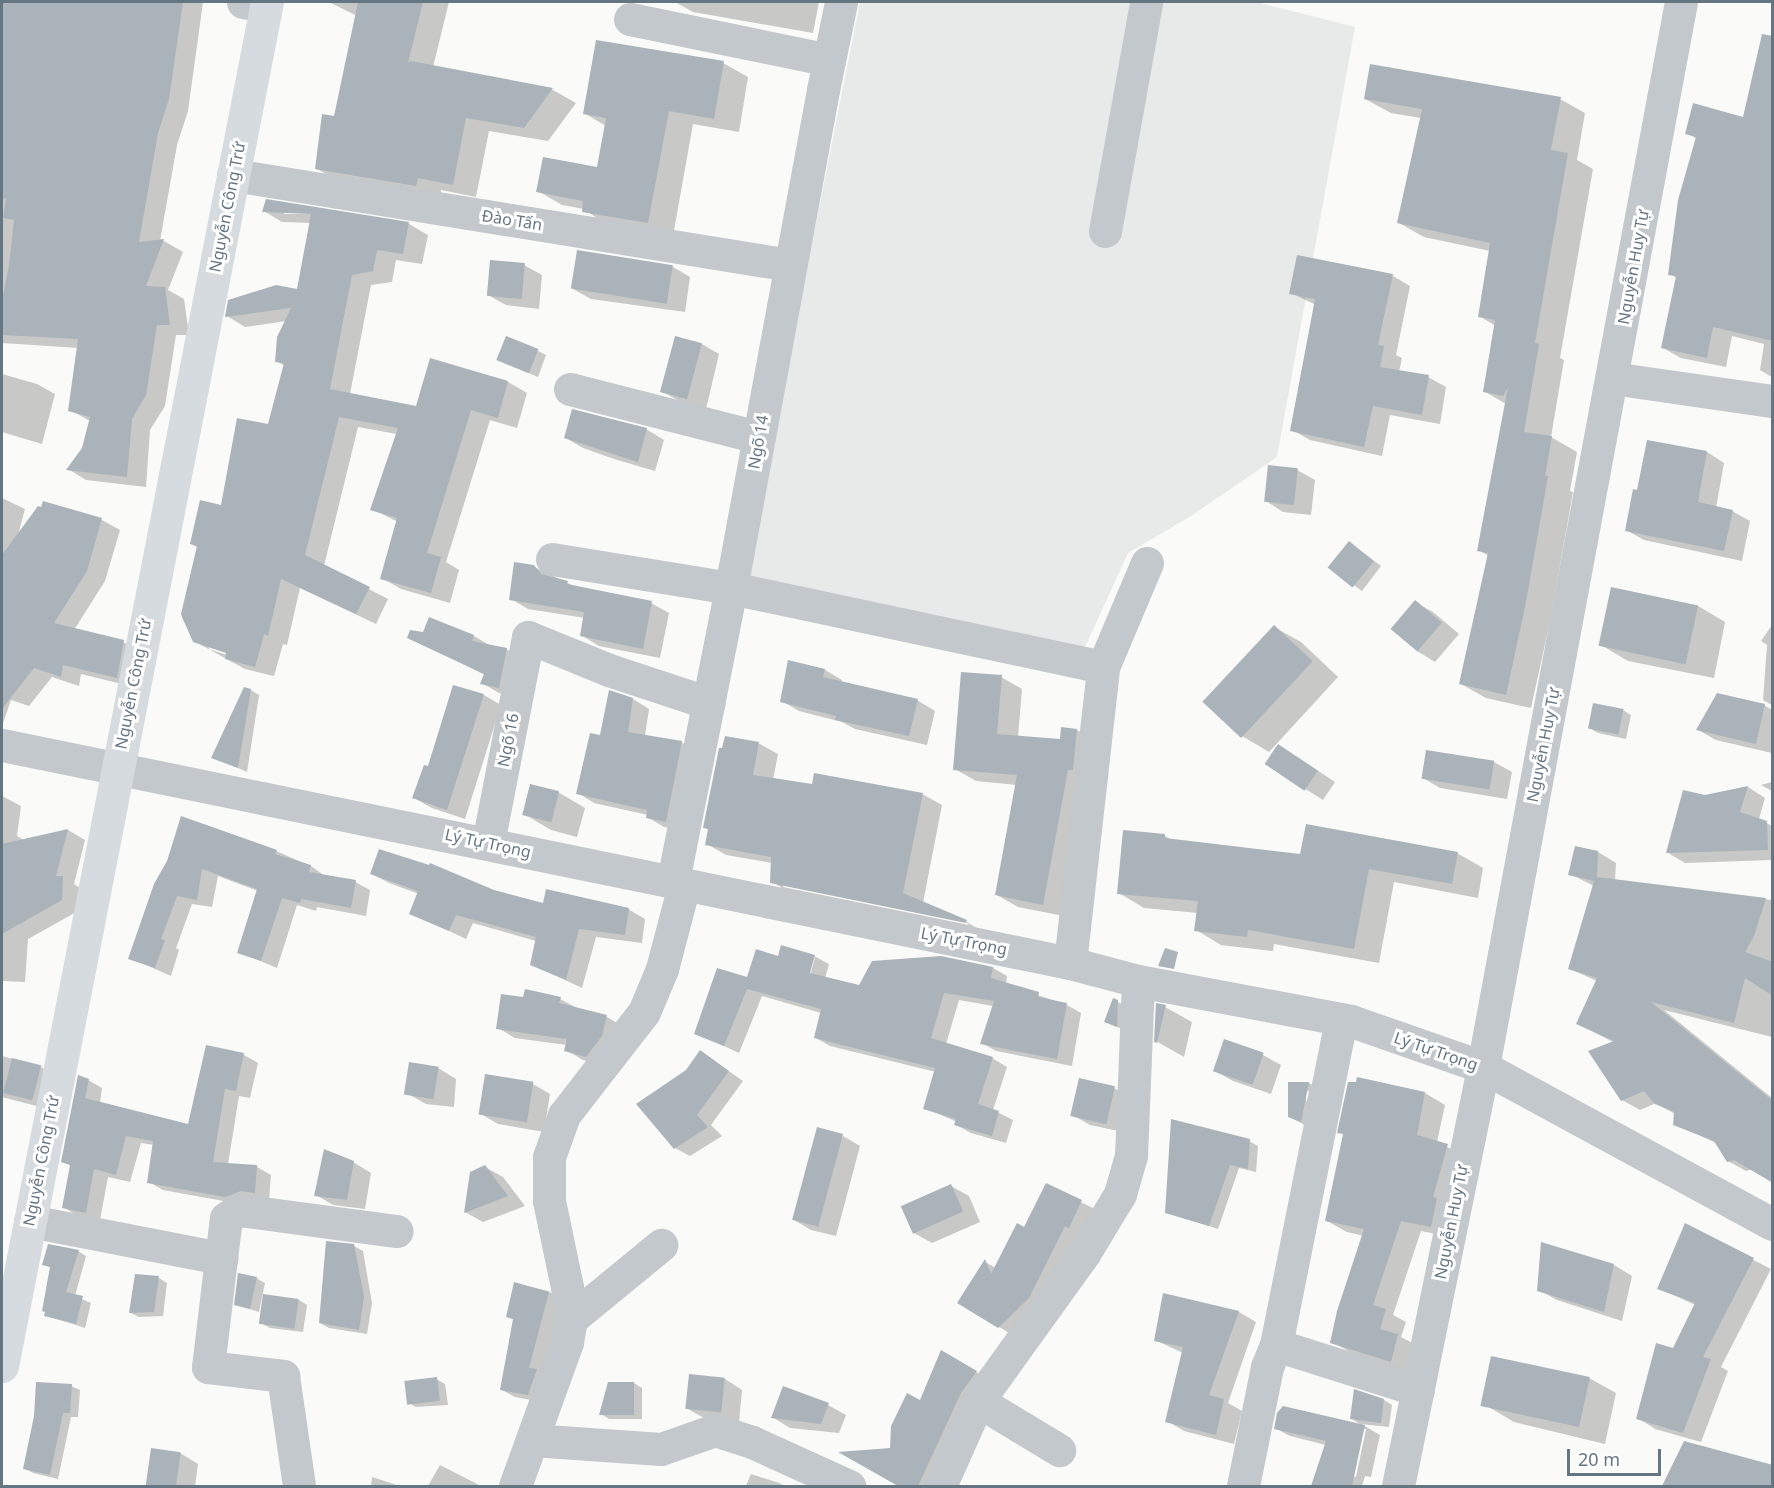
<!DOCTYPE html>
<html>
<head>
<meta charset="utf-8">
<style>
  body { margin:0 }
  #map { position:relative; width:1774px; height:1488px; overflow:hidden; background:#fafaf8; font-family:"Noto Sans",sans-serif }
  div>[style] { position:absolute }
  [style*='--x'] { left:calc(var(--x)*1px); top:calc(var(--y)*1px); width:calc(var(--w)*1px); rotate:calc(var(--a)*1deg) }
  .built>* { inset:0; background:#e8e9e9 }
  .shadow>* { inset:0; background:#0003 }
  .building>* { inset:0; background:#aab3b9; transform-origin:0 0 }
  .minor>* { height:33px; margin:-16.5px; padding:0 16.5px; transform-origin:16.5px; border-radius:16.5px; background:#c3c8cc }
  .major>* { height:33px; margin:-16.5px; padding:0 16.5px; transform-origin:16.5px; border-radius:16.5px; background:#d6dbdf }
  span { translate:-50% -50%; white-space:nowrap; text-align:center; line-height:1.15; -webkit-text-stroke:6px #fff; paint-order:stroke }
  .street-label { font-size:16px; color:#657683 }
  .frame { position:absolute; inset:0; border:3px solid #657683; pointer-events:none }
  .scale { position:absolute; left:1567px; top:1449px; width:94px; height:27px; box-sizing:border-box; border:3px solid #657683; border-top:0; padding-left:8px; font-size:18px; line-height:21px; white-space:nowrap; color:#657683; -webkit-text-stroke:4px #fff; paint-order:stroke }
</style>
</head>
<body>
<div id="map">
  <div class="built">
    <div style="clip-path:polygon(860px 2px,1256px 2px,1355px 27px,1277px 457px,1191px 516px,1128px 553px,1085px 647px,746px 575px)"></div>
  </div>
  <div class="shadow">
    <div style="clip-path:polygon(2px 2px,203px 2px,188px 111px,177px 145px,160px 241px,164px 241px,183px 252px,168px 290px,184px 299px,189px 335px,176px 335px,165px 406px,150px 430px,146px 487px,86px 480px,68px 469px,84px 448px,90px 421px,70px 410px,79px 348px,2px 343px)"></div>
    <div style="clip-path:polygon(329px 2px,449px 2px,433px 67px,553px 90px,576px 103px,548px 141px,489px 131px,476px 197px,441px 190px,440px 198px,340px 182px,317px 169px,335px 118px,357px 16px)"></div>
    <div style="clip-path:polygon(675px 2px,819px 2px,813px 33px,693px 12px)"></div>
    <div style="clip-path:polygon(723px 63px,748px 77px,739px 132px,693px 124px,673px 236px,608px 226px,584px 209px,562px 205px,538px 191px,598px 169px,606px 126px,584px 113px)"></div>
    <div style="clip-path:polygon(1772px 79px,1772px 377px,1760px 370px,1764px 344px,1732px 336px,1726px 367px,1681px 358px,1663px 348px,1677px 278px,1669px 274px,1697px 139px,1687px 133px,1745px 119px)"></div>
    <div style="clip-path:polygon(1365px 99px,1560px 99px,1585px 113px,1577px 160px,1593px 169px,1560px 358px,1564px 360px,1551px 437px,1577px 452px,1570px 491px,1573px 492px,1551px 617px,1531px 708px,1486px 698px,1461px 684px,1489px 556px,1478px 550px,1506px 404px,1484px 391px,1496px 326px,1479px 316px,1490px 251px,1424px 237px,1399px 223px,1421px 118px,1391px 113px)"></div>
    <div style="clip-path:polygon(evenodd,267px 201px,409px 224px,428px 235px,422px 264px,396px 260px,392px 282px,371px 285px,350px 394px,417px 408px,431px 360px,508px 382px,527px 393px,517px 428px,490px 420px,446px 562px,459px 570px,450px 603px,401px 589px,382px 578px,398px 522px,372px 509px,397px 434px,358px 427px,324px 566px,388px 599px,376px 624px,300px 588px,287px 645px,283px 644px,274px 676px,245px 669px,194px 641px,182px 618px,198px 548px,192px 544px,222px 507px,269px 426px,285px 366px,276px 361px,287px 321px,245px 327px,227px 316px,299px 291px,311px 223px,282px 222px,264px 211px,267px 201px,284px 211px,303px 212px,310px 214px,284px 214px,284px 211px,267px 201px,209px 645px,234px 654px,233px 657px,209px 649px,209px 645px)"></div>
    <div style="clip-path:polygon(524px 265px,542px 275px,539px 309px,506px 305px,488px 295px)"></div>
    <div style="clip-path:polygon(673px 267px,690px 277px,685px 312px,591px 299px,573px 289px)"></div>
    <div style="clip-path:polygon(1393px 276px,1410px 286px,1396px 355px,1402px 358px,1399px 372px,1428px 377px,1446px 387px,1440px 424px,1390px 415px,1382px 456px,1310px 440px,1292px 430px,1316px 305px,1291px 293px)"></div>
    <div style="clip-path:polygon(702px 344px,719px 354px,706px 409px,681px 402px,663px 392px)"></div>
    <div style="clip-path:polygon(538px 351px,546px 355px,538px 377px,498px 360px)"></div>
    <div style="clip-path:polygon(2px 374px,37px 384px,55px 394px,42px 444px,2px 432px)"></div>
    <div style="clip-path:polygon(646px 429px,664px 440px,655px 471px,614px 459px,583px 448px,566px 438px)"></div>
    <div style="clip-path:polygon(1707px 452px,1724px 463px,1716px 508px,1732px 511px,1750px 521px,1742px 561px,1644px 540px,1626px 530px,1639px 492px)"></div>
    <div style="clip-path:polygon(1297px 470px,1315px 480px,1311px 515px,1283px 512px,1266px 501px)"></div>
    <div style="clip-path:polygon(2px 498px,25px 509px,18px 535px,42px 509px,44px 503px,102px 520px,120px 530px,105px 581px,74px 630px,123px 642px,141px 652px,134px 687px,81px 674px,79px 686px,52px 677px,29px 706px,11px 700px,2px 726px)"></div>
    <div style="clip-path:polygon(1357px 548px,1381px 566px,1362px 591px,1330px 568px)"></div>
    <div style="clip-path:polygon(534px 567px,576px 587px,651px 603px,669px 613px,660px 658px,599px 646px,581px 635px,585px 618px,528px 609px,511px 599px)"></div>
    <div style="clip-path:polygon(1612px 589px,1698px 606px,1725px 622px,1714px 678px,1628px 661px,1601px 645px)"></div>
    <div style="clip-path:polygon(1415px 602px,1433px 612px,1459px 634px,1435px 662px,1417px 651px)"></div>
    <div style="clip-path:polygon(430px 619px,474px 636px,491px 646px,506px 649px,524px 660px,517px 697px,499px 693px,482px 683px,485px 675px,409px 637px,424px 634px)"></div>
    <div style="clip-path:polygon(1772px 625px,1772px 705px,1763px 700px,1767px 645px,1761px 641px)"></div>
    <div style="clip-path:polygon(1274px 627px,1301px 642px,1338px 677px,1269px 752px,1242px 736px)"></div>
    <div style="clip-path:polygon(789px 662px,825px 670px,842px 680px,842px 683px,917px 700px,935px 711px,927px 745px,855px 729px,842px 722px,799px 711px,782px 701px)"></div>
    <div style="clip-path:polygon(1001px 677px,1022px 689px,1018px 737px,1061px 740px,1077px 730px,1098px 742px,1064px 916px,1018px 907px,997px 895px,1017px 785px,976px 781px,955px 769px)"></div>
    <div style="clip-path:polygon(251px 690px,259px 695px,247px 772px,213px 757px)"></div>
    <div style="clip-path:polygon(484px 695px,501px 705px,465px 819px,432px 808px,414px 798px,429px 768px)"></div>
    <div style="clip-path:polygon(633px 699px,649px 709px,645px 736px,681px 742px,697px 752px,682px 830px,664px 827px,647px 817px,648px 815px,594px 803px,578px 793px,601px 737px)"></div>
    <div style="clip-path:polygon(1764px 705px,1772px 710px,1772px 753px,1716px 740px,1698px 730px)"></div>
    <div style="clip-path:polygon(1623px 710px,1631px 715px,1626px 739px,1598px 733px,1589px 728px)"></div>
    <div style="clip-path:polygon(758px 743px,778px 754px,773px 780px,813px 786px,922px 794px,942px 805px,923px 903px,784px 884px,783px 887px,969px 925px,965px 921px,985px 933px,791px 893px,772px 882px,772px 863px,726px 855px,707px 844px,710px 830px,704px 827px)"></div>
    <div style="clip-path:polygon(1296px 756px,1335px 782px,1323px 800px,1266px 764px)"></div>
    <div style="clip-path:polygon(1494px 762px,1512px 772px,1507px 799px,1440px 788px,1423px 778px)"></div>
    <div style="clip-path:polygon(1772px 782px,1772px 791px,1761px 785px)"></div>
    <div style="clip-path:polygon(1748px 787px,1765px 798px,1759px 819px,1772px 826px,1772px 860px,1685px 863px,1668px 853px,1705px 797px)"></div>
    <div style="clip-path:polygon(558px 792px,585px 808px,577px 837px,551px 830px,524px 814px)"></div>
    <div style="clip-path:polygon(2px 796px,21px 806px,17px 836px,24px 840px,68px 830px,85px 840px,74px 884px,80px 888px,80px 910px,28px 939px,25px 982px,2px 981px)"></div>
    <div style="clip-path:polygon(1165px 836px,1174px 841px,1301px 855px,1457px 853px,1483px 868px,1478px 898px,1394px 882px,1379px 963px,1274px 944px,1273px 951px,1221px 945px,1196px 930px,1198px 913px,1144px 908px,1119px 893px)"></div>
    <div style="clip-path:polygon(276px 851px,311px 866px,325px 876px,355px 882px,370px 890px,366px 916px,317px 907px,316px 911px,297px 905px,277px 968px,239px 952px,258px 891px,218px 876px,212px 907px,192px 904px,176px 948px,179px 950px,171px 976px,130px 958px,168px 862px)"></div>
    <div style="clip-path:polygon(1598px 852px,1616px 863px,1615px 881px,1772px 900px,1772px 1037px,1664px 1010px,1772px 1098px,1772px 1181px,1753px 1169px,1746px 1171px,1728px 1161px,1718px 1144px,1675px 1124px,1675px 1114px,1656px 1103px,1640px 1110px,1622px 1100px,1615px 1043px,1578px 1024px,1597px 981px,1570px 969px,1594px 886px,1570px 874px)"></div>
    <div style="clip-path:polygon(372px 874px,544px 905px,628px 909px,645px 919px,642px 943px,596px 937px,582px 988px,531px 964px,536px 941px,473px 923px,466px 939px,411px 913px,419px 894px,389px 883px)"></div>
    <div style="clip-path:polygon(evenodd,814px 956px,829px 964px,825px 978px,860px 987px,940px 957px,993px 968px,1007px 976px,1006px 984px,1067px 1005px,1081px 1013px,1072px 1066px,996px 1051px,982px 1043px,993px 1006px,959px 1000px,946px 1044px,992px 1058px,1007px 1067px,993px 1110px,1013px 1120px,1006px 1143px,971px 1133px,956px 1125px,957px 1122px,925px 1108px,936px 1072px,830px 1046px,816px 1038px,821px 1013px,762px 996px,739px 1053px,696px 1033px,748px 979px,779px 958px,814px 956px,812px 957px,815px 957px,809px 980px,806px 979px,812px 957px)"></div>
    <div style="clip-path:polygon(524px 999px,560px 999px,579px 1009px,607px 1017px,624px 1027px,604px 1066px,583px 1060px,566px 1050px,567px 1045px,515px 1038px,498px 1028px)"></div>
    <div style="clip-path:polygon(1118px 1002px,1126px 1007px,1126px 1030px,1114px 1026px)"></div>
    <div style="clip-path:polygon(1165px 1007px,1192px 1022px,1184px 1057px,1156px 1041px)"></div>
    <div style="clip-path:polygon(207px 1046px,244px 1055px,258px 1063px,250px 1098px,239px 1096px,228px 1164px,257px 1167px,271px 1175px,269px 1200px,240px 1204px,163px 1190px,149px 1182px,154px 1145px,141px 1143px,130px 1182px,108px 1177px,100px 1220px,78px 1216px,63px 1207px,72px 1166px,62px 1161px,88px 1080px,102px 1088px,100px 1103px,189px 1126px)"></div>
    <div style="clip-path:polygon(701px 1052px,743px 1081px,711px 1125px,722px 1136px,690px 1156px,675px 1148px,687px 1071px)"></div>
    <div style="clip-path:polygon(1263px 1055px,1281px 1065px,1271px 1094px,1233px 1081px,1215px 1071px)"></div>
    <div style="clip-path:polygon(2px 1056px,41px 1067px,59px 1077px,52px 1110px,2px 1097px)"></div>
    <div style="clip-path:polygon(438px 1068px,456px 1079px,454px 1107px,426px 1104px,408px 1094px)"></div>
    <div style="clip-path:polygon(1358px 1079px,1425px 1093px,1445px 1105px,1437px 1142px,1468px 1157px,1451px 1237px,1421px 1231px,1393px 1315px,1406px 1322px,1401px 1337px,1418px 1346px,1411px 1372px,1352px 1353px,1332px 1342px,1364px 1236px,1347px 1232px,1327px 1221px)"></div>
    <div style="clip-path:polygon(evenodd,1290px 1083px,1309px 1083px,1327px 1094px,1308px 1127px,1290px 1117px,1290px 1083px,1306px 1091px,1309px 1091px,1307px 1101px,1306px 1101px,1306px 1091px)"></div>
    <div style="clip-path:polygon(533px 1084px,550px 1094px,544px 1132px,498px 1124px,481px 1114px)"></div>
    <div style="clip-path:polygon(1114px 1088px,1132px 1098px,1128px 1133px,1090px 1125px,1072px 1115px)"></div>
    <div style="clip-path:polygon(843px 1136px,860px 1146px,836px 1236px,811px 1230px,794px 1220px)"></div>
    <div style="clip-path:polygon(1249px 1141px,1258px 1146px,1256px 1172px,1239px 1168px,1218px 1229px,1166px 1212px)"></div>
    <div style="clip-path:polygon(353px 1162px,371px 1173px,365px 1209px,333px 1205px,316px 1195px)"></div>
    <div style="clip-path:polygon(485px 1167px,503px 1177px,525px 1206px,483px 1222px,465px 1212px)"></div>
    <div style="clip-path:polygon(1046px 1185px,1099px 1211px,1016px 1337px,999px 1327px,985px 1262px,996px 1268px,1025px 1229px)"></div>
    <div style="clip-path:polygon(951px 1186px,969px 1196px,980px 1222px,932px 1243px,914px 1233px)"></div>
    <div style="clip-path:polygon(1686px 1225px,1771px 1269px,1721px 1367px,1728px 1371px,1701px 1442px,1655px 1429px,1638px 1418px,1695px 1305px,1659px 1288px)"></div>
    <div style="clip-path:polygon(1542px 1244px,1614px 1265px,1632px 1276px,1622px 1321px,1557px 1300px,1539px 1290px)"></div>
    <div style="clip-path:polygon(354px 1246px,363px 1251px,372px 1303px,367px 1334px,329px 1328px,320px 1323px)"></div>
    <div style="clip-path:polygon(78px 1251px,86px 1256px,75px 1296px,91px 1303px,85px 1328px,45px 1315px,51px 1268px,44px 1264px)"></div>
    <div style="clip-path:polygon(136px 1275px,159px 1278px,167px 1283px,163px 1316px,139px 1317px,131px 1313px)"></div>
    <div style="clip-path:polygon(256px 1278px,265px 1283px,259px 1312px,236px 1305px)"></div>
    <div style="clip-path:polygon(515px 1283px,548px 1291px,561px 1299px,542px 1402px,515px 1397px,502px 1390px,514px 1320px,507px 1316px)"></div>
    <div style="clip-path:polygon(1164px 1295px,1239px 1312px,1256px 1322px,1228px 1403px,1242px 1411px,1234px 1444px,1184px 1431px,1167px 1421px,1183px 1353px,1155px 1340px)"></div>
    <div style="clip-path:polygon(299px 1300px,307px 1305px,303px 1332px,270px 1328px,261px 1323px)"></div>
    <div style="clip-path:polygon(942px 1352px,993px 1382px,939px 1486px,901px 1486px,842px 1453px,892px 1449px,921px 1402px)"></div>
    <div style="clip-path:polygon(1589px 1378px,1616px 1393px,1605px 1444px,1514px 1422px,1487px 1406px)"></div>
    <div style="clip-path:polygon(436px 1379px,445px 1384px,448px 1405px,416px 1407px,407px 1402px)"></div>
    <div style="clip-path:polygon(725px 1379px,742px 1390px,739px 1422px,704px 1418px,686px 1408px)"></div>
    <div style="clip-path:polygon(634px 1383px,642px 1388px,642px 1419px,609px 1419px,601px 1414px)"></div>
    <div style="clip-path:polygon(71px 1386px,80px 1390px,78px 1417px,71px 1417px,58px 1479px,33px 1473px,24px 1468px)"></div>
    <div style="clip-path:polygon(1384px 1400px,1392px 1405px,1389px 1427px,1360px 1424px,1352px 1419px)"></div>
    <div style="clip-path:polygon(828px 1405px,846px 1415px,839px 1433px,790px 1428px,772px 1417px)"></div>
    <div style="clip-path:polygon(evenodd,1363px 1425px,1380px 1435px,1371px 1477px,1365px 1476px,1362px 1486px,1312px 1486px,1326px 1445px,1290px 1436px,1275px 1428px,1363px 1425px,1363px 1429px,1366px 1429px,1356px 1477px,1353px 1476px,1363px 1429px)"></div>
    <div style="clip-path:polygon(1684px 1443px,1772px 1467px,1772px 1486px,1664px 1486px)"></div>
    <div style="clip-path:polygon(180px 1453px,198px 1464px,195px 1486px,147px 1486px)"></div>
    <div style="clip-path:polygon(440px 1465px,481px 1486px,428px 1486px)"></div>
    <div style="clip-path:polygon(751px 1474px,779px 1483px,785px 1486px,746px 1486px)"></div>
    <div style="clip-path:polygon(372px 1477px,400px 1486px,371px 1486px)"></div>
  </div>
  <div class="building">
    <div style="clip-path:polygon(2px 2px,183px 2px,169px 99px,158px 133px,139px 242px,164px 239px,146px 286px,165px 287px,170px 325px,157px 325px,146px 395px,132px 419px,127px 477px,66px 470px,82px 448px,90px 417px,68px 411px,78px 339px,2px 335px,2px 301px,9px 265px,14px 220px,3px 218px,6px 199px,2px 198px)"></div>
    <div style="clip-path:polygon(358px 2px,423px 2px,408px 63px,411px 61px,553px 88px,524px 128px,466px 118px,453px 185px,418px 178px,416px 186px,315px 169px,322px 114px,334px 116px)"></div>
    <div style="clip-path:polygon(1762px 34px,1773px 36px,1773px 341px,1713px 327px,1707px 358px,1661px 348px,1676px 276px,1668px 275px,1678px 200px,1696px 137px,1685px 134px,1693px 103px,1743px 117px)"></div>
    <div style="clip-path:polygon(596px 40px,724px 61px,714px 119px,669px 111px,648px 223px,582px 212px,583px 201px,536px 192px,543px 157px,597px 167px,606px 118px,583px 114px)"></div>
    <div style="clip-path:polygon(1370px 64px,1561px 97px,1551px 150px,1568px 153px,1535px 343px,1539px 344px,1524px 432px,1552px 436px,1545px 476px,1548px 476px,1526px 602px,1506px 695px,1459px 684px,1488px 553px,1477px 551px,1508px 387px,1503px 396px,1483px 392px,1495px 320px,1478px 317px,1490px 243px,1397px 223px,1422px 109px,1364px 99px)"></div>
    <div style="clip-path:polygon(266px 199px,409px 222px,403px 254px,377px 250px,373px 271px,352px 275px,330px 389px,416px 406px,430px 358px,508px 381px,498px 418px,471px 410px,427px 553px,441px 557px,431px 593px,380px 579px,397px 518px,370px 510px,398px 428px,339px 417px,305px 555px,370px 587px,356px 614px,281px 579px,268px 636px,264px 634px,255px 667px,225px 659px,226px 653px,193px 642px,181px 614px,197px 546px,190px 544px,200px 500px,221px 505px,237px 418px,268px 424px,284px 363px,275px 362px,277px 337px,291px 308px,225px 317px,228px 300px,276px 285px,297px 289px,311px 214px,262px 212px)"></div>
    <div style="left:577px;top:250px;width:97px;height:39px;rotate:9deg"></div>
    <div style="clip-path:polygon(1297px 255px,1393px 274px,1378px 345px,1384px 346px,1380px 367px,1429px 375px,1422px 415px,1373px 406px,1364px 447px,1290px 431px,1315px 299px,1289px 294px)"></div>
    <div style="left:490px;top:260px;width:35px;height:36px;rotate:5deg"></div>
    <div style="left:506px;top:336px;width:35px;height:26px;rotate:22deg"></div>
    <div style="left:675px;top:336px;width:28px;height:58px;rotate:15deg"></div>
    <div style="clip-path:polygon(572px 409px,647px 428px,638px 462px,564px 438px)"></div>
    <div style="clip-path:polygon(1647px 440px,1707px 451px,1698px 502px,1733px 510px,1724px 551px,1625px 531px,1633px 489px,1637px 490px)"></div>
    <div style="left:1268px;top:465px;width:30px;height:37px;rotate:6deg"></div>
    <div style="clip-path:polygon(43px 501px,102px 518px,87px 571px,54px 623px,124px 640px,117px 678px,63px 665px,61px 677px,34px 668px,2px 709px,2px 555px,38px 506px,41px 507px)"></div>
    <div style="left:1349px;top:541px;width:32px;height:34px;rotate:39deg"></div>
    <div style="clip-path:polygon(514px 562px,534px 565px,541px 574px,568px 581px,567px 584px,652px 601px,643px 649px,580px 636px,584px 612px,509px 600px)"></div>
    <div style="left:1611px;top:587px;width:89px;height:60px;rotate:12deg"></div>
    <div style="left:1415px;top:600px;width:35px;height:38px;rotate:40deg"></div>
    <div style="clip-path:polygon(429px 617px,474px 635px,472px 641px,507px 648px,499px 688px,480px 684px,484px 674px,407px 638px,410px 630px,423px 632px)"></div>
    <div style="left:1274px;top:625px;width:53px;height:105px;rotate:43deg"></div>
    <div style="clip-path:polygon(788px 660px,825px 669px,823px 677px,918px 699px,909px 736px,835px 720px,836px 716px,780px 702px)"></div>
    <div style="clip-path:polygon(961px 672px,1002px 675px,997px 734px,1060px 739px,1061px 727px,1077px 729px,1073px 770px,1068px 770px,1043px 905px,995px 895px,1017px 775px,953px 770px)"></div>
    <div style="clip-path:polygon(453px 685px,484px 694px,447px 810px,412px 798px,424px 765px,428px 766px)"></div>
    <div style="clip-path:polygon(244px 687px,251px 689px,238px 768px,211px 758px)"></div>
    <div style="clip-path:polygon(609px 690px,633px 698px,628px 732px,682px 741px,666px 822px,646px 818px,647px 810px,576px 794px,590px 733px,600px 735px)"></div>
    <div style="clip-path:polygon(1717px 693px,1765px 704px,1756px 744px,1696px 730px)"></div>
    <div style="left:1593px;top:703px;width:31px;height:26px;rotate:11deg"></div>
    <div style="clip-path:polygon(725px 736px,759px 742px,753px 775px,812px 784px,814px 773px,923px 793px,903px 893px,967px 920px,966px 923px,770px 883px,771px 857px,705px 845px,708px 829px,703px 828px,719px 748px,722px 748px)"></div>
    <div style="left:1278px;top:744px;width:48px;height:24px;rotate:34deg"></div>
    <div style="left:1426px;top:750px;width:69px;height:29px;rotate:9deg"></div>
    <div style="left:530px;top:784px;width:30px;height:32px;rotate:14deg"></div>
    <div style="clip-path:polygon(1748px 786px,1740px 812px,1767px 821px,1768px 850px,1666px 853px,1683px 790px,1705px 795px)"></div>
    <div style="clip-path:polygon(181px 816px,277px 850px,275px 854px,311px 865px,309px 872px,356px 880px,351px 908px,301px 899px,300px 903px,282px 898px,261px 961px,237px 953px,257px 889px,202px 869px,197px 900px,177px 896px,161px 939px,165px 940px,155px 968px,128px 959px,154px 884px,167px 861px)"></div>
    <div style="clip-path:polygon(1306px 824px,1458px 852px,1452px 884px,1369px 869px,1354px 949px,1248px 930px,1247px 937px,1194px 931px,1198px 901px,1117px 894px,1123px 830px,1165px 834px,1165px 838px,1300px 854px)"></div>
    <div style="clip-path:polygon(68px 829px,56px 876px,63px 876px,62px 900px,2px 934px,2px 844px)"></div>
    <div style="clip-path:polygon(1575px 846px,1598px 851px,1597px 877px,1766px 898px,1754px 936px,1745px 952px,1773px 962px,1773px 996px,1745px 978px,1734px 1023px,1651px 1002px,1773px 1101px,1773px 1183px,1734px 1160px,1727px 1162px,1714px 1141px,1673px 1125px,1674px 1112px,1655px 1104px,1644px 1091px,1621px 1101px,1588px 1051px,1614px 1041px,1576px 1024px,1597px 978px,1568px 969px,1594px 881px,1568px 875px)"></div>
    <div style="clip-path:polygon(379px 849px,429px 865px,430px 863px,494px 890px,543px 903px,546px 889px,629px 908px,625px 935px,579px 929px,566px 980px,530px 965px,536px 937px,456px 915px,449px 931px,409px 914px,418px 891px,370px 874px)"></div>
    <div style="clip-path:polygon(781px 945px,815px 955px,810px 973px,859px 985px,872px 961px,941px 956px,993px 967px,991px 978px,1039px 992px,1038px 997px,1067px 1003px,1057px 1059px,980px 1044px,994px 1001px,944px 993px,931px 1038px,993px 1057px,978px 1104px,999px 1111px,992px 1136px,954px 1125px,956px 1119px,923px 1109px,935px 1068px,814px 1038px,821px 1009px,747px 989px,724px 1046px,694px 1034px,717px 968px,747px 977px,756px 949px,778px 956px)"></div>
    <div style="clip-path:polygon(1165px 948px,1178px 952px,1174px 969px,1158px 966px)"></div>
    <div style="clip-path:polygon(525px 989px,561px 997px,559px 1003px,607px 1015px,602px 1036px,586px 1057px,564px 1051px,567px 1039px,496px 1029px,501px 994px,523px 997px)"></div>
    <div style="clip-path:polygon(1113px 998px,1118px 1000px,1117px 1027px,1104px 1022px)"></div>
    <div style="clip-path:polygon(1156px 1003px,1166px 1005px,1157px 1043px,1154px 1042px)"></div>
    <div style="left:1224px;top:1039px;width:42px;height:34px;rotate:19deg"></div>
    <div style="clip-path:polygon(206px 1045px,244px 1053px,236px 1091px,225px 1089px,213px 1162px,257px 1165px,255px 1193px,241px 1191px,225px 1197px,147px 1183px,153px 1141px,126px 1136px,116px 1175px,94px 1169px,86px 1213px,62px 1208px,70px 1165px,61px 1162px,78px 1075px,89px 1079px,85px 1098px,188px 1124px)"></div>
    <div style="clip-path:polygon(700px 1050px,729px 1071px,697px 1115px,708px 1127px,674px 1149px,636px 1104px,686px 1070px)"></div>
    <div style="left:12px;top:1058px;width:30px;height:36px;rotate:14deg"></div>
    <div style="left:409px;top:1062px;width:30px;height:33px;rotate:9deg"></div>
    <div style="left:485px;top:1074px;width:49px;height:41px;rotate:9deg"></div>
    <div style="clip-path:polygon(1357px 1077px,1425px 1092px,1417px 1135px,1448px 1144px,1433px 1197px,1437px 1198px,1431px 1227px,1401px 1221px,1373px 1305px,1386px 1309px,1380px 1329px,1398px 1334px,1391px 1362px,1330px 1343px,1337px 1311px,1364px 1229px,1325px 1221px,1343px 1134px,1337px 1133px,1348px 1082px,1356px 1082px)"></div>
    <div style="left:1079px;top:1078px;width:37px;height:39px;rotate:13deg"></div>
    <div style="clip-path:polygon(1288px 1082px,1309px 1082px,1301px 1122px,1288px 1117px)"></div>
    <div style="clip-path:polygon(1171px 1119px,1250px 1139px,1248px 1169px,1230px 1165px,1209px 1226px,1165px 1213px)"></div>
    <div style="left:817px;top:1127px;width:27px;height:96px;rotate:15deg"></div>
    <div style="clip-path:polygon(324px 1149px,354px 1161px,347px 1200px,314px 1196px)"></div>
    <div style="clip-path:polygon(485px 1165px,508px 1196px,464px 1213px,470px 1172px)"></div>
    <div style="clip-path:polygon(1046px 1183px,1082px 1200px,1069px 1228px,1065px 1226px,1029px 1298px,998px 1328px,957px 1303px,985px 1259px,991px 1274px,1017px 1223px,1024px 1227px)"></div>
    <div style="left:951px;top:1184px;width:30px;height:55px;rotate:66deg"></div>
    <div style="clip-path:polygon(1685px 1223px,1754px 1258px,1703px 1357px,1711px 1359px,1683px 1433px,1636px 1419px,1656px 1343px,1673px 1348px,1695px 1303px,1657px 1289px)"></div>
    <div style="clip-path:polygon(326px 1241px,354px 1244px,364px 1297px,359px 1330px,319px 1323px)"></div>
    <div style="clip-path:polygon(1541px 1242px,1614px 1264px,1604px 1312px,1537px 1291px)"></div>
    <div style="clip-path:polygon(48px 1244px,79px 1250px,66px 1292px,83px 1296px,76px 1324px,44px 1316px,45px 1312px,42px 1311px,50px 1267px,42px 1265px)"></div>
    <div style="clip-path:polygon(238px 1273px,257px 1277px,250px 1309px,234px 1305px)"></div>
    <div style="clip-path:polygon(135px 1274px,159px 1276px,154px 1312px,129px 1313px)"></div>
    <div style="clip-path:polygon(514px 1282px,549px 1292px,529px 1368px,537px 1369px,528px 1395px,500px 1390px,513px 1319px,506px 1317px)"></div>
    <div style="clip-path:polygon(1163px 1293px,1239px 1311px,1209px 1395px,1224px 1399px,1216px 1435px,1165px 1422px,1183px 1347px,1154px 1341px)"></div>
    <div style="left:263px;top:1294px;width:36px;height:30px;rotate:8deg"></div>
    <div style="clip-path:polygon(941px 1350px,977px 1371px,961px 1393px,918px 1486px,898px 1486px,838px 1452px,890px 1448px,891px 1426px,907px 1393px,920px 1400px)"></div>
    <div style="left:1491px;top:1356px;width:101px;height:51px;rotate:12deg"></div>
    <div style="left:689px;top:1374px;width:36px;height:35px;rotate:6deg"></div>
    <div style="left:437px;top:1377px;width:24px;height:33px;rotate:83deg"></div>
    <div style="clip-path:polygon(36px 1382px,72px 1384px,70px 1413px,63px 1413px,50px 1475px,23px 1469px,34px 1416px)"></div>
    <div style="clip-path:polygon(608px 1382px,634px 1382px,634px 1415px,599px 1415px)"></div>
    <div style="clip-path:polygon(783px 1386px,829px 1403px,821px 1424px,771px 1418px)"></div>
    <div style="clip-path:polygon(1354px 1389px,1384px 1399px,1381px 1423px,1350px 1419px)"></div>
    <div style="clip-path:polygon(1283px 1406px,1365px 1425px,1352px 1486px,1311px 1486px,1326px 1441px,1274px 1429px,1277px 1413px)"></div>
    <div style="clip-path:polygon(1684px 1441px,1773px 1465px,1773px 1486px,1662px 1486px)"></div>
    <div style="left:151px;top:1448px;width:30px;height:38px;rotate:8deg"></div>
  </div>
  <div class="minor">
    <div style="--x:243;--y:2;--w:23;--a:10"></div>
    <div style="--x:630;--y:19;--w:203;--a:11.6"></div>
    <div style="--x:233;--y:175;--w:564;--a:9.18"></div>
    <div style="--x:1105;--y:231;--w:233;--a:-79.8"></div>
    <div style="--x:1612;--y:378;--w:162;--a:8.2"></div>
    <div style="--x:570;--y:389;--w:195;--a:14.3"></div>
    <div style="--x:552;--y:559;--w:181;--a:9.2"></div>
    <div style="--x:731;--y:588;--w:380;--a:12"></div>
    <div style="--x:2;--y:745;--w:1090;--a:11.54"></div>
    <div style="--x:1070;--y:963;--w:70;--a:14.8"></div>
    <div style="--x:1138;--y:981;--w:217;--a:10.6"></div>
    <div style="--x:1351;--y:1021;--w:140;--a:19.2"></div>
    <div style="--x:1483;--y:1067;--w:329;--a:28.5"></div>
    <div style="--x:488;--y:843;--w:210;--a:-79"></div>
    <div style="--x:528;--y:637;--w:87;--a:22.2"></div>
    <div style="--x:609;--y:670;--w:105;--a:18.3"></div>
    <div style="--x:673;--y:881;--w:299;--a:-78.8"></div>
    <div style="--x:731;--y:588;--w:506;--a:-79.53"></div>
    <div style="--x:823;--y:90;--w:90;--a:-78.4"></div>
    <div style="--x:1070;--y:963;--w:298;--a:-83.6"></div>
    <div style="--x:1103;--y:667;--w:113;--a:-67.1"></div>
    <div style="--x:30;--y:1221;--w:195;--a:11"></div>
    <div style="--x:221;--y:1258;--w:40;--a:-82.9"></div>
    <div style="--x:226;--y:1218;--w:15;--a:-32"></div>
    <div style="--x:239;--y:1210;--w:159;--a:7.6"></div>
    <div style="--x:221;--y:1258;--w:110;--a:96.8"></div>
    <div style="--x:208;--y:1367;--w:76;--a:6.8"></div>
    <div style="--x:283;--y:1376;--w:111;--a:81.7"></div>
    <div style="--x:571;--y:1319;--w:117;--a:-39.4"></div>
    <div style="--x:1276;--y:1345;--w:332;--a:-78.7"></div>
    <div style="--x:978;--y:1401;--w:95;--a:31.2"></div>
    <div style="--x:532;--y:1440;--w:129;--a:4"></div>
    <div style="--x:661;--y:1449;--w:57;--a:-19.4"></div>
    <div style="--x:715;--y:1430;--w:39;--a:18"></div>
    <div style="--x:752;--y:1442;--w:107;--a:24.4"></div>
    <div style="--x:515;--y:1486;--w:153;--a:-70.1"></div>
    <div style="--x:567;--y:1342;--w:23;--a:-80"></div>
    <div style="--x:571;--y:1319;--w:32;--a:-97"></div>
    <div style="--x:567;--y:1287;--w:88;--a:-101.8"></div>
    <div style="--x:549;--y:1201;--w:44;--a:-90"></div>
    <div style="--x:549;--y:1157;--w:45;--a:-70.3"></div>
    <div style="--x:564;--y:1115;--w:130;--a:-52.2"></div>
    <div style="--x:644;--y:1012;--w:47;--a:-67.3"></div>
    <div style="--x:662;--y:969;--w:87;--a:-75.3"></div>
    <div style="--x:940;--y:1486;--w:93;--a:-65.9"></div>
    <div style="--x:978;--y:1401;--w:183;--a:-54.3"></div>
    <div style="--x:1085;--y:1252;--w:68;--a:-58.9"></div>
    <div style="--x:1120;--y:1194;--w:40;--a:-74"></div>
    <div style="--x:1131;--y:1156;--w:175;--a:-87.7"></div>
    <div style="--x:1243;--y:1486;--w:121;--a:-78.6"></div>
    <div style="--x:1267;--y:1367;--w:24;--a:-68"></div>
    <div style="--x:1276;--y:1345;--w:149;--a:17.6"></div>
    <div style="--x:1398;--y:1486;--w:428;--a:-78.5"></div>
    <div style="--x:1483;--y:1067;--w:1083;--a:-79.47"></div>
  </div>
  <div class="major">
    <div style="--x:2;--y:1366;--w:1390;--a:-79.01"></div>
  </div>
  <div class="street-label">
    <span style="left:227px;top:207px;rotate:-79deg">Nguyễn Công Trứ</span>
    <span style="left:512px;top:220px;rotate:9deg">Đào Tấn</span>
    <span style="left:1633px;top:267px;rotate:-80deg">Nguyễn Huy Tự</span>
    <span style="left:758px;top:442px;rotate:-80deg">Ngõ 14</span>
    <span style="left:133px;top:684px;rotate:-79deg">Nguyễn Công Trứ</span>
    <span style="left:508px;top:740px;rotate:-79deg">Ngõ 16</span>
    <span style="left:1543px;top:745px;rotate:-79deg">Nguyễn Huy Tự</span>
    <span style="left:488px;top:843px;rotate:12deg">Lý Tự Trọng</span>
    <span style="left:964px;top:941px;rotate:11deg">Lý Tự Trọng</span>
    <span style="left:1436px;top:1051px;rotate:19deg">Lý Tự Trọng</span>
    <span style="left:41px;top:1161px;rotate:-79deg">Nguyễn Công Trứ</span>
    <span style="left:1451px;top:1222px;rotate:-79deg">Nguyễn Huy Tự</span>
  </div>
  <div class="frame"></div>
  <div class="scale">20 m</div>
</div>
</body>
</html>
